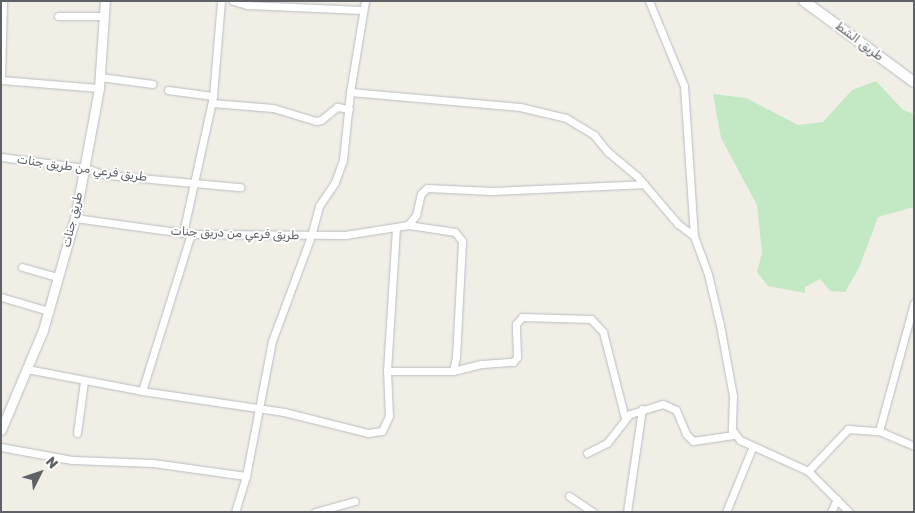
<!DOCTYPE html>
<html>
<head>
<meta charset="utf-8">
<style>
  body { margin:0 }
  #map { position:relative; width:915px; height:513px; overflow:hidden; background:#f1eee6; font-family:Rubik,"Noto Sans Arabic",sans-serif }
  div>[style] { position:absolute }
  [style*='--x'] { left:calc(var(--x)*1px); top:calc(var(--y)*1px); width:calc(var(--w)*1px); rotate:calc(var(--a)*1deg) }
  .green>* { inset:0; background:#c2e9c3 }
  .roads { filter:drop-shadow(0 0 1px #b9bcc0) drop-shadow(0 0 1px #b9bcc0) }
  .minor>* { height:7px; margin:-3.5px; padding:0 3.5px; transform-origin:3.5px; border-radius:3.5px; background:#fff }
  .tertiary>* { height:9px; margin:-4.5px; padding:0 4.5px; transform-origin:4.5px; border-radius:4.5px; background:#fff }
  .secondary>* { height:10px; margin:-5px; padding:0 5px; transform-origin:5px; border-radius:5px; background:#fff }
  span { translate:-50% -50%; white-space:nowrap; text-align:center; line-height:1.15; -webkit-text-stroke:4px #fff; paint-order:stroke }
  .street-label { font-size:12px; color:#5e6267 }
  .frame { position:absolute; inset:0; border:2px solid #5e6267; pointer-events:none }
  .north { position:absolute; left:15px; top:448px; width:50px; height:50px; -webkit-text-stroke:4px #fff; paint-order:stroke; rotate:49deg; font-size:14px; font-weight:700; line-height:20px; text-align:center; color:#5e6267 }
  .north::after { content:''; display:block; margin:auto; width:18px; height:22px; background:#5e6267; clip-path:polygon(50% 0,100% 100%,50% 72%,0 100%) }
</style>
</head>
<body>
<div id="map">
  <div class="green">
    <div style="clip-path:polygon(876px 81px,903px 110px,914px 114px,914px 207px,878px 217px,859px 268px,845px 292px,830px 291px,820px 279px,805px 287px,805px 293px,768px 286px,757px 272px,762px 253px,757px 205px,721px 138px,713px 94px,746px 98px,798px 125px,823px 122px,852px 90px)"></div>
  </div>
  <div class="roads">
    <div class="minor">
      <div style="--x:3;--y:1;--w:79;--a:91.5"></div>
      <div style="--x:1;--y:80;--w:98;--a:4.7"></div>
      <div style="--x:233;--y:1;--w:15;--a:16"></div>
      <div style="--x:247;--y:5;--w:115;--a:2.5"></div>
      <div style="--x:649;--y:1;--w:92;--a:67.6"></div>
      <div style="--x:684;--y:86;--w:150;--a:86.2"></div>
      <div style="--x:694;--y:236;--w:40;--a:69.8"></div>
      <div style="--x:708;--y:274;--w:52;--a:76.8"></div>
      <div style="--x:720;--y:325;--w:72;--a:79.6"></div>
      <div style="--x:733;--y:396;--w:34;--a:92"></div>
      <div style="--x:732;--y:430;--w:13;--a:51"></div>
      <div style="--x:740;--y:440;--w:75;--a:24.5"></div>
      <div style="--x:808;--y:471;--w:58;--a:45"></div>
      <div style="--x:58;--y:16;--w:46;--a:0"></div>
      <div style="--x:100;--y:77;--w:53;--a:7.5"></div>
      <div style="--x:168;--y:90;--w:45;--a:7.6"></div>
      <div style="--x:350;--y:92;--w:171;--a:5"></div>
      <div style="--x:520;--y:107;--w:47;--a:13.4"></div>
      <div style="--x:566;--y:118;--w:33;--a:31"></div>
      <div style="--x:594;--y:135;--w:22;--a:51"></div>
      <div style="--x:608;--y:152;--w:38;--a:40"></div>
      <div style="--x:637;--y:176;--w:63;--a:49.5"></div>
      <div style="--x:678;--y:224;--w:20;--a:37"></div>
      <div style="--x:212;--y:103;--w:61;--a:4.7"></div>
      <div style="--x:273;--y:108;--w:45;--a:16.8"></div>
      <div style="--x:316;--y:121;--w:5;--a:-11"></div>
      <div style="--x:321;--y:120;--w:21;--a:-39"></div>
      <div style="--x:337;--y:107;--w:12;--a:9"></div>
      <div style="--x:1;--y:157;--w:85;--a:7.5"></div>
      <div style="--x:85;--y:168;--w:23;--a:18"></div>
      <div style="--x:107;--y:175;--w:134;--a:5.2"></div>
      <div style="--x:75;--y:218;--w:117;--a:7.9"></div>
      <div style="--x:191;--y:234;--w:154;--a:0.4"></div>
      <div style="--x:345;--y:235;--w:64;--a:-9"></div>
      <div style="--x:408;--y:225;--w:13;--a:-51"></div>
      <div style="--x:416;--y:215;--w:22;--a:-77"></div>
      <div style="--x:421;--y:194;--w:8;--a:-45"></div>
      <div style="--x:427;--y:188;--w:64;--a:2.7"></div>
      <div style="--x:491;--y:191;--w:153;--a:-2.6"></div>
      <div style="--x:183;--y:233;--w:140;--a:-77.6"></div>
      <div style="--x:213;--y:96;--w:95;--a:-85.2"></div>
      <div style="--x:22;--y:267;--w:37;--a:16"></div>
      <div style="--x:1;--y:297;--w:50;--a:16.3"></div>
      <div style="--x:27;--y:369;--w:117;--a:10.8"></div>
      <div style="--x:142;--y:391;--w:144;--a:8.4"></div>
      <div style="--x:284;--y:412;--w:87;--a:14"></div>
      <div style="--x:368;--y:433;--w:14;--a:-8"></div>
      <div style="--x:382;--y:431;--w:17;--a:-65"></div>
      <div style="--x:389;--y:416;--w:45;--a:-92.5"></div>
      <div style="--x:387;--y:371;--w:142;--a:-86.4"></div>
      <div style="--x:387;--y:371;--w:66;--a:0"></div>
      <div style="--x:453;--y:371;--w:14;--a:-78"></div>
      <div style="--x:456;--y:357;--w:116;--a:-87"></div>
      <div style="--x:462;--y:241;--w:11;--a:-128"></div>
      <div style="--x:455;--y:232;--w:48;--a:-171.5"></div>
      <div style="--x:453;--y:371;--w:30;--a:-14"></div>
      <div style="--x:482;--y:364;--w:31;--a:-4"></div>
      <div style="--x:513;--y:362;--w:6;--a:-51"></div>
      <div style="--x:517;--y:357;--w:33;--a:-92"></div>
      <div style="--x:516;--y:324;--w:9;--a:-49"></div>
      <div style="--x:522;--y:317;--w:69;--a:1.7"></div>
      <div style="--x:591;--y:319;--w:18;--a:47"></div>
      <div style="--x:603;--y:332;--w:89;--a:75.7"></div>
      <div style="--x:142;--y:391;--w:164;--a:-72.7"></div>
      <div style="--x:879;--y:431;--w:133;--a:-74.7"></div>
      <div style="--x:77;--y:433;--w:52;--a:-82.3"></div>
      <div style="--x:1;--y:447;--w:72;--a:10.4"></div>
      <div style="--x:72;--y:460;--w:81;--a:2.1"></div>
      <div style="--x:153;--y:463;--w:94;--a:8"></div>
      <div style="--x:587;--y:453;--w:22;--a:-27"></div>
      <div style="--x:607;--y:443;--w:37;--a:-52"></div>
      <div style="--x:630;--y:414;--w:34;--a:-17"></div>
      <div style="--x:663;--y:404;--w:14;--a:25"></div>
      <div style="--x:676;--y:410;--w:26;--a:67"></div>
      <div style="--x:686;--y:434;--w:10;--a:45"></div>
      <div style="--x:693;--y:441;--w:41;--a:-8.3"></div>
      <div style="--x:808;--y:471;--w:58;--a:-46.4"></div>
      <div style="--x:848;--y:429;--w:31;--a:4"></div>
      <div style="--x:879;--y:431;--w:38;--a:23"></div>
      <div style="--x:569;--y:496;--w:29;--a:34"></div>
      <div style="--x:235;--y:512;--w:38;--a:-73"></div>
      <div style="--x:246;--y:476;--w:137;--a:-79.1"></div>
      <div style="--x:272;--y:341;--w:112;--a:-69.6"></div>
      <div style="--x:311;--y:236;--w:31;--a:-75"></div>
      <div style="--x:319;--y:206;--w:29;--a:-56"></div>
      <div style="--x:335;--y:182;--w:23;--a:-70"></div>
      <div style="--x:343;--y:160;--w:68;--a:-84.1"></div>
      <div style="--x:350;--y:92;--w:92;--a:-80.6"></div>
      <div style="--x:315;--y:512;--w:41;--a:-15.4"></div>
      <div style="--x:627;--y:512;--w:104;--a:-81.7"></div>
      <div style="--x:726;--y:512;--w:71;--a:-67.8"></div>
      <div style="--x:831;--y:512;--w:14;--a:-65"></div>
    </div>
    <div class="tertiary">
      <div style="--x:1;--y:430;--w:108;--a:-67.2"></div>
      <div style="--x:43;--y:330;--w:116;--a:-74.1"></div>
      <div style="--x:75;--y:218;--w:132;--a:-79.5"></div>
      <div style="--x:99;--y:88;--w:87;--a:-86.1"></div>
    </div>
    <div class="secondary">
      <div style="--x:804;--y:1;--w:137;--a:36.4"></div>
    </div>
  </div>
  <div class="street-label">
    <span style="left:859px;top:42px;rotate:37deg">طريق الشط</span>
    <span style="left:82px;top:169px;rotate:8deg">طريق فرعي من طريق جنات</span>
    <span style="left:73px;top:220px;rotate:-77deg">طريق جنات</span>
    <span style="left:235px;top:234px;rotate:2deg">طريق فرعي من دريق جنات</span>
  </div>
  <div class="frame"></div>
  <div class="north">N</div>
</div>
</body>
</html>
